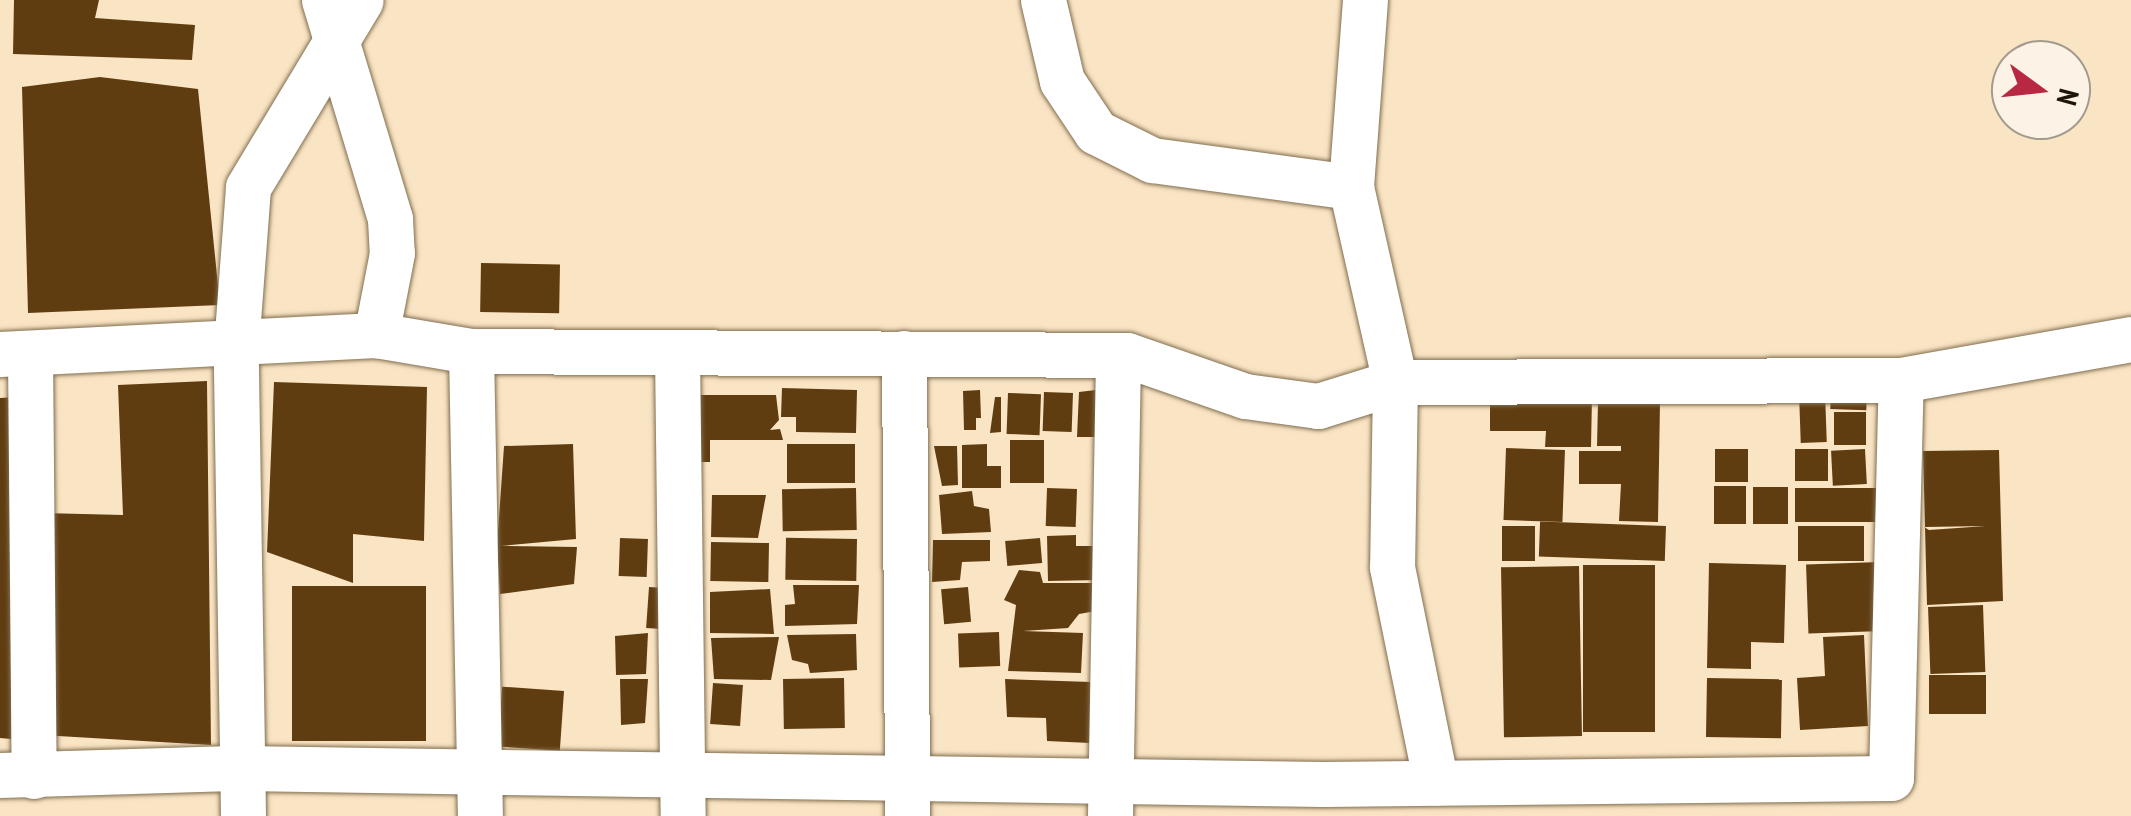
<!DOCTYPE html>
<html>
<head>
<meta charset="utf-8">
<style>
  body { margin:0 }
  #map { position:relative; width:2131px; height:816px; overflow:hidden; background:#f9e4c3; font-family:"PT Sans Narrow",sans-serif }
  div>[style] { position:absolute }
  [style*='--x'] { left:calc(var(--x)*1px); top:calc(var(--y)*1px); width:calc(var(--w)*1px); rotate:calc(var(--a)*1deg) }
  .building>* { inset:0; background:#603d11; transform-origin:0 0 }
  .roads { filter:drop-shadow(0 0 2px #806e50) drop-shadow(0 0 2px #806e50) }
  .minor>* { height:45px; margin:-22.5px; padding:0 22.5px; transform-origin:22.5px; border-radius:22.5px; background:#fff }
  span { translate:-50% -50%; white-space:nowrap; text-align:center; line-height:1.15; -webkit-text-stroke:10px #fcf3e6; paint-order:stroke }
  .north { position:absolute; left:1991px; top:40px; width:100px; height:100px; box-sizing:border-box; background:#fcf3e6; border:2px solid #a39b8e; border-radius:50%; rotate:105deg; font-size:28px; font-weight:700; line-height:40px; text-align:center; color:#1d160a }
  .north::after { content:''; display:block; margin:auto; width:35px; height:45px; background:#b92842; clip-path:polygon(50% 0,100% 100%,50% 72%,0 100%) }
</style>
</head>
<body>
<div id="map">
  <div class="building">
    <div style="clip-path:polygon(14px 0,99px 0,95px 18px,195px 25px,192px 60px,13px 54px)"></div>
    <div style="clip-path:polygon(100px 77px,198px 89px,220px 305px,28px 313px,22px 87px)"></div>
    <div style="left:481px;top:263px;width:79px;height:49px;rotate:1deg"></div>
    <div style="clip-path:polygon(207px 381px,211px 745px,41px 735px,42px 513px,123px 515px,118px 385px)"></div>
    <div style="clip-path:polygon(274px 382px,427px 387px,424px 541px,353px 534px,353px 583px,267px 552px)"></div>
    <div style="clip-path:polygon(782px 388px,857px 390px,856px 433px,796px 432px,796px 417px,781px 417px)"></div>
    <div style="left:1831px;top:389px;width:36px;height:20px;rotate:2deg"></div>
    <div style="clip-path:polygon(980px 390px,981px 418px,976px 418px,976px 430px,964px 430px,963px 391px)"></div>
    <div style="clip-path:polygon(1096px 390px,1096px 437px,1077px 437px,1079px 392px)"></div>
    <div style="left:1044px;top:392px;width:29px;height:39px;rotate:2deg"></div>
    <div style="left:1825px;top:392px;width:50px;height:26px;rotate:88deg"></div>
    <div style="left:1008px;top:393px;width:33px;height:41px;rotate:2deg"></div>
    <div style="clip-path:polygon(695px 395px,776px 395px,779px 420px,770px 430px,780px 429px,783px 440px,710px 440px,710px 462px,694px 462px)"></div>
    <div style="clip-path:polygon(1490px 395px,1592px 396px,1591px 447px,1545px 447px,1546px 431px,1490px 431px)"></div>
    <div style="clip-path:polygon(17px 397px,11px 739px,0 738px,0 398px)"></div>
    <div style="clip-path:polygon(995px 397px,1001px 397px,1001px 432px,990px 433px)"></div>
    <div style="clip-path:polygon(1598px 402px,1660px 403px,1658px 522px,1619px 521px,1621px 484px,1579px 484px,1579px 451px,1621px 451px,1621px 446px,1597px 446px)"></div>
    <div style="left:1866px;top:412px;width:33px;height:32px;rotate:90deg"></div>
    <div style="left:1010px;top:440px;width:34px;height:43px"></div>
    <div style="clip-path:polygon(573px 444px,576px 539px,501px 546px,577px 547px,574px 584px,500px 594px,497px 546px,504px 446px)"></div>
    <div style="left:787px;top:444px;width:68px;height:39px"></div>
    <div style="clip-path:polygon(987px 444px,987px 466px,1001px 466px,1001px 488px,962px 488px,962px 445px)"></div>
    <div style="clip-path:polygon(934px 446px,957px 446px,958px 485px,942px 486px)"></div>
    <div style="left:1506px;top:448px;width:59px;height:72px;rotate:2deg"></div>
    <div style="left:1715px;top:449px;width:33px;height:33px"></div>
    <div style="left:1795px;top:449px;width:33px;height:32px"></div>
    <div style="left:1865px;top:449px;width:35px;height:34px;rotate:87deg"></div>
    <div style="clip-path:polygon(evenodd,1999px 450px,2003px 601px,1927px 605px,1923px 451px,1999px 450px,1986px 526px,1929px 530px,1924px 527px,1986px 526px)"></div>
    <div style="left:1714px;top:486px;width:32px;height:38px"></div>
    <div style="left:1753px;top:487px;width:35px;height:37px"></div>
    <div style="left:856px;top:488px;width:42px;height:74px;rotate:89deg"></div>
    <div style="left:1881px;top:488px;width:34px;height:86px;rotate:90deg"></div>
    <div style="left:1077px;top:489px;width:38px;height:30px;rotate:92deg"></div>
    <div style="clip-path:polygon(972px 491px,974px 506px,989px 509px,991px 532px,942px 534px,939px 495px)"></div>
    <div style="clip-path:polygon(712px 495px,766px 495px,758px 538px,711px 537px)"></div>
    <div style="left:1502px;top:526px;width:33px;height:35px"></div>
    <div style="left:1666px;top:526px;width:35px;height:126px;rotate:92deg"></div>
    <div style="left:1798px;top:526px;width:66px;height:35px"></div>
    <div style="clip-path:polygon(1076px 535px,1076px 546px,1099px 546px,1099px 580px,1048px 581px,1047px 536px)"></div>
    <div style="left:620px;top:538px;width:28px;height:38px;rotate:2deg"></div>
    <div style="left:1040px;top:538px;width:25px;height:35px;rotate:85deg"></div>
    <div style="left:857px;top:539px;width:42px;height:71px;rotate:91deg"></div>
    <div style="clip-path:polygon(933px 540px,990px 540px,990px 561px,962px 562px,960px 580px,932px 582px)"></div>
    <div style="left:769px;top:543px;width:39px;height:58px;rotate:91deg"></div>
    <div style="left:1880px;top:562px;width:69px;height:74px;rotate:88deg"></div>
    <div style="clip-path:polygon(1709px 563px,1786px 565px,1784px 643px,1751px 642px,1751px 669px,1707px 668px)"></div>
    <div style="left:1655px;top:565px;width:167px;height:72px;rotate:90deg"></div>
    <div style="left:1579px;top:566px;width:170px;height:78px;rotate:89deg"></div>
    <div style="clip-path:polygon(1019px 570px,1040px 572px,1043px 583px,1104px 583px,1096px 611px,1079px 614px,1068px 628px,1023px 631px,1083px 633px,1081px 673px,1008px 671px,1016px 605px,1004px 600px)"></div>
    <div style="clip-path:polygon(793px 585px,859px 585px,857px 624px,785px 626px,785px 605px,795px 604px)"></div>
    <div style="left:426px;top:586px;width:155px;height:134px;rotate:90deg"></div>
    <div style="left:649px;top:587px;width:16px;height:41px;rotate:4deg"></div>
    <div style="left:968px;top:587px;width:35px;height:27px;rotate:85deg"></div>
    <div style="clip-path:polygon(770px 589px,774px 634px,710px 633px,710px 592px)"></div>
    <div style="left:1983px;top:605px;width:67px;height:55px;rotate:88deg"></div>
    <div style="left:999px;top:632px;width:34px;height:41px;rotate:88deg"></div>
    <div style="clip-path:polygon(648px 633px,646px 674px,616px 675px,615px 636px)"></div>
    <div style="clip-path:polygon(856px 634px,857px 670px,810px 673px,808px 664px,792px 660px,787px 635px)"></div>
    <div style="clip-path:polygon(1864px 635px,1868px 726px,1800px 730px,1797px 678px,1825px 676px,1823px 637px)"></div>
    <div style="clip-path:polygon(779px 637px,771px 680px,714px 679px,711px 638px)"></div>
    <div style="left:1986px;top:675px;width:39px;height:57px;rotate:90deg"></div>
    <div style="left:844px;top:678px;width:50px;height:61px;rotate:89deg"></div>
    <div style="left:1707px;top:678px;width:75px;height:59px;rotate:1deg"></div>
    <div style="clip-path:polygon(620px 679px,648px 679px,645px 723px,621px 725px)"></div>
    <div style="clip-path:polygon(1005px 679px,1091px 682px,1090px 743px,1047px 741px,1046px 718px,1007px 717px)"></div>
    <div style="left:713px;top:683px;width:30px;height:41px;rotate:4deg"></div>
    <div style="left:564px;top:691px;width:60px;height:62px;rotate:94deg"></div>
  </div>
  <div class="roads">
    <div class="minor">
      <div style="--x:324;--y:0;--w:229;--a:73.2"></div>
      <div style="--x:390;--y:219;--w:34;--a:87"></div>
      <div style="--x:392;--y:253;--w:84;--a:101"></div>
      <div style="--x:1043;--y:0;--w:83;--a:76.8"></div>
      <div style="--x:1062;--y:81;--w:61;--a:56.3"></div>
      <div style="--x:1096;--y:132;--w:63;--a:26.6"></div>
      <div style="--x:1152;--y:160;--w:201;--a:7.7"></div>
      <div style="--x:1365;--y:0;--w:188;--a:94.3"></div>
      <div style="--x:1351;--y:187;--w:200;--a:77.3"></div>
      <div style="--x:1395;--y:382;--w:185;--a:90.9"></div>
      <div style="--x:1392;--y:567;--w:220;--a:78.5"></div>
      <div style="--x:471;--y:351;--w:465;--a:88.9"></div>
      <div style="--x:30;--y:353;--w:423;--a:89.5"></div>
      <div style="--x:677;--y:353;--w:463;--a:89.3"></div>
      <div style="--x:904;--y:353;--w:463;--a:89.6"></div>
      <div style="--x:0;--y:354;--w:376;--a:-2.9"></div>
      <div style="--x:376;--y:335;--w:96;--a:9.6"></div>
      <div style="--x:471;--y:351;--w:656;--a:0.35"></div>
      <div style="--x:1127;--y:355;--w:125;--a:19.2"></div>
      <div style="--x:1245;--y:396;--w:74;--a:7.8"></div>
      <div style="--x:1318;--y:406;--w:81;--a:-17.3"></div>
      <div style="--x:1395;--y:382;--w:506;--a:-0.23"></div>
      <div style="--x:1901;--y:380;--w:234;--a:-10.1"></div>
      <div style="--x:0;--y:775;--w:241;--a:-1.7"></div>
      <div style="--x:241;--y:768;--w:1082;--a:0.85"></div>
      <div style="--x:1323;--y:784;--w:568;--a:-0.61"></div>
      <div style="--x:1891;--y:778;--w:398;--a:-88.6"></div>
      <div style="--x:243;--y:816;--w:469;--a:-90.9"></div>
      <div style="--x:236;--y:347;--w:160;--a:-85.7"></div>
      <div style="--x:248;--y:187;--w:218;--a:-58.9"></div>
      <div style="--x:1110;--y:816;--w:461;--a:-89"></div>
    </div>
  </div>
  <div class="north">N</div>
</div>
</body>
</html>
